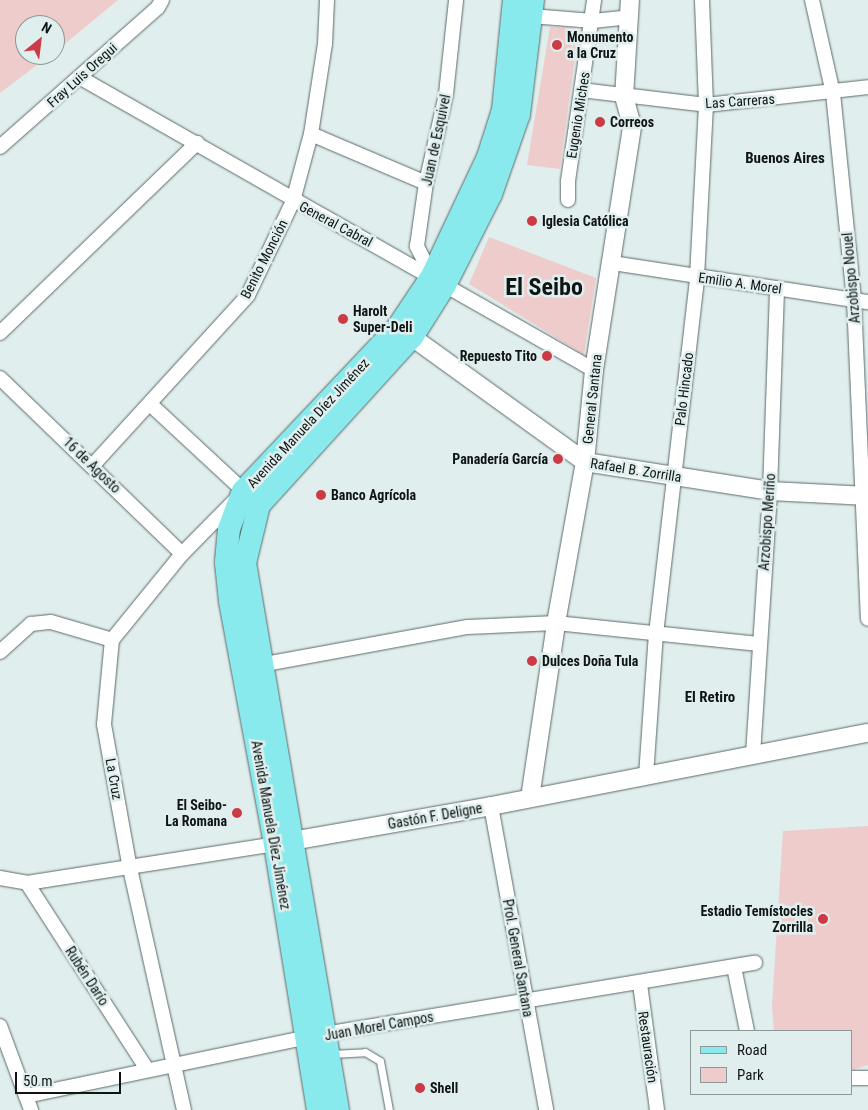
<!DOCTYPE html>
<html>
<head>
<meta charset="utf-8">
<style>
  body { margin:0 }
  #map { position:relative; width:868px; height:1110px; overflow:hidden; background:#e0eeee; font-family:"Roboto Condensed",sans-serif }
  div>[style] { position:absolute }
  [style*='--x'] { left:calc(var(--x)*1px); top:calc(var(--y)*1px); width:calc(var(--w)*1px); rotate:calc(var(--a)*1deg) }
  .green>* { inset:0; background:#eecccb }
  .roads { filter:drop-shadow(0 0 1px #5d696a) drop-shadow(0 0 1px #5d696a) }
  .service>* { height:7px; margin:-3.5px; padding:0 3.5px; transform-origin:3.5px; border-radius:3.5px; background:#fff }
  .minor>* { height:14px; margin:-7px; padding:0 7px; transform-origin:7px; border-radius:7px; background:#fff }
  .tertiary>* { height:18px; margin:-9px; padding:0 9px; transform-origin:9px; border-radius:9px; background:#fff }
  .primary>* { height:22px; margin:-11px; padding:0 11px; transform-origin:11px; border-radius:11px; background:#88eaed }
  .dots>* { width:14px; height:14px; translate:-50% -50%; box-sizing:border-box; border:2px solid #e0eeee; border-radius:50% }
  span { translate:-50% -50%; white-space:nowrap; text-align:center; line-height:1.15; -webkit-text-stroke:5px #e0eeee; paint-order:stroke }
  .poi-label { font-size:14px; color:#0f1414; font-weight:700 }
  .left { translate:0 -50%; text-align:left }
  .right { translate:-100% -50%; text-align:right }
  .street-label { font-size:14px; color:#0f1414 }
  .neighbourhood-label { font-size:15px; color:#0f1414; font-weight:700 }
  .town-label { font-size:24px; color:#0f1414; font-weight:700 }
  .legend { position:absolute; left:690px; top:1030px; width:162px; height:65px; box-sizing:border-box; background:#e0eeee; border:1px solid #8c9797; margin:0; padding:6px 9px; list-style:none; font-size:15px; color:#0f1414 }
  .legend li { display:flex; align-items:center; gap:10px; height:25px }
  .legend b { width:25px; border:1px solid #8c9797 }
  .north { position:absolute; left:15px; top:15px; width:50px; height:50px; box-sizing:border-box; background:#e0eeee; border:1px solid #8c9797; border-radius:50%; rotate:29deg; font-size:14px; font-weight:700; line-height:20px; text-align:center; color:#0f1414 }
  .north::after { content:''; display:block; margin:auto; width:18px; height:22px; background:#cb3b46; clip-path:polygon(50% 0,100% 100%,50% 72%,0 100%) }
  .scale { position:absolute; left:15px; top:1072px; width:106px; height:22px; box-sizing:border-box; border:2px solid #0f1414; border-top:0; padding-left:6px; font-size:15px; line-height:18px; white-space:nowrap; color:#0f1414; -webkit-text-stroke:4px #e0eeee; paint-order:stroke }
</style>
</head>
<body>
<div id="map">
  <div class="green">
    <div style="clip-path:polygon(0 0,118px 0,55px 52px,55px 25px,25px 25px,25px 55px,50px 55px,0 93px)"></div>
    <div style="clip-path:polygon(550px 27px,579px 28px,560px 169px,527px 165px)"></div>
    <div style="clip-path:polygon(489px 237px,596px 278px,584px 355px,469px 284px)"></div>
    <div style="clip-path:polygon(868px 826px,868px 1065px,852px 1070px,852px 1031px,774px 1031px,772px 1007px,783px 831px)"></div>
  </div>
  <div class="roads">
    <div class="service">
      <div style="--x:331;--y:1054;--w:34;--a:-3"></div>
      <div style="--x:365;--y:1052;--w:17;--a:31"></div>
      <div style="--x:380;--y:1061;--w:50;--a:79.6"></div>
    </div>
    <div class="minor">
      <div style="--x:812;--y:0;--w:95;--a:77.3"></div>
      <div style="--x:833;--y:93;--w:208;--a:84.2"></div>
      <div style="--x:854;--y:300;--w:319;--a:87.5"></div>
      <div style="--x:526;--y:12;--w:6;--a:39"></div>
      <div style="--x:531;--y:16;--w:62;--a:4.6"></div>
      <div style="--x:593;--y:21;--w:37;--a:-6"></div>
      <div style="--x:79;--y:77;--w:593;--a:29.64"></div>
      <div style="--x:581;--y:90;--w:126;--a:6.8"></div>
      <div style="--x:706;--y:105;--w:163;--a:-6.3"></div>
      <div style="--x:311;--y:134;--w:125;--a:23.1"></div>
      <div style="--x:0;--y:147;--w:211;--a:-41.5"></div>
      <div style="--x:158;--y:7;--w:8;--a:-60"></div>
      <div style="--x:568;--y:200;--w:19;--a:-90"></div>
      <div style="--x:568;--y:181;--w:183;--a:-81.8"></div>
      <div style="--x:612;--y:263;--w:259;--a:8.7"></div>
      <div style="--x:432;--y:276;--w:34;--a:-117"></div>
      <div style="--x:417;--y:246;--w:64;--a:-81.9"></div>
      <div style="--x:426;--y:183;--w:91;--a:-77.3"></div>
      <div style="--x:446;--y:94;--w:95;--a:-83.9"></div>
      <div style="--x:0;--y:333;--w:274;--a:-44"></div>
      <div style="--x:0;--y:378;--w:253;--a:44"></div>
      <div style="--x:150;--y:404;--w:134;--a:42.9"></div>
      <div style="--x:93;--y:465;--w:230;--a:-47.6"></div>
      <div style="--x:248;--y:295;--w:104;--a:-64.4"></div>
      <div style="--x:293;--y:201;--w:69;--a:-75"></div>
      <div style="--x:311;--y:134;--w:91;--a:-81.2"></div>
      <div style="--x:325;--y:44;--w:44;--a:-87.4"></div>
      <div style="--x:0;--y:652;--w:42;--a:-42.1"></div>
      <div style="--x:31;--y:624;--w:20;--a:-6"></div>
      <div style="--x:51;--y:622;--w:64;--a:16.4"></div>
      <div style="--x:260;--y:665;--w:211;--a:-10.4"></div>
      <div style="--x:468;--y:627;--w:88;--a:-2.6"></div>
      <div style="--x:556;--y:623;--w:204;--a:5.9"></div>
      <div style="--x:753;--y:755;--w:265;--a:-86.3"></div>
      <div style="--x:770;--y:491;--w:203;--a:-88"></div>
      <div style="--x:646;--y:776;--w:142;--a:-86"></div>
      <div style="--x:656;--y:634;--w:359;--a:-83.4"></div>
      <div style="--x:697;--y:277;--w:172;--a:-87"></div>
      <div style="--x:706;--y:105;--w:105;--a:-92.2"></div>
      <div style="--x:491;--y:806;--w:309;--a:79.7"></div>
      <div style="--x:0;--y:878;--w:27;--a:10"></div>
      <div style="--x:27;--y:883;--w:251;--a:-8.9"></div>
      <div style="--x:27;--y:883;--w:221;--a:57.2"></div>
      <div style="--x:734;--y:967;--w:65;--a:78.5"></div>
      <div style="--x:640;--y:984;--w:127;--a:82.3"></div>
      <div style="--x:0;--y:1026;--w:90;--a:69.7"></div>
      <div style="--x:852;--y:1078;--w:16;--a:0"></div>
      <div style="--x:26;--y:1096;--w:304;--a:-11.8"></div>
      <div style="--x:324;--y:1034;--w:437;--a:-9.4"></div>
      <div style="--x:184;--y:1110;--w:247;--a:-102.6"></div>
      <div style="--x:130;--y:869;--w:147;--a:-100.2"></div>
      <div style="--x:104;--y:724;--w:84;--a:-84.6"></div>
      <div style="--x:112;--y:640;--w:111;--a:-50.9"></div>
      <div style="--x:182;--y:554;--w:77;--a:-45.5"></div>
    </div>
    <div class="tertiary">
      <div style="--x:412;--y:337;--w:213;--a:35.8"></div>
      <div style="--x:585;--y:462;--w:187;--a:8.9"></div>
      <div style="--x:770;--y:491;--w:98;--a:2.9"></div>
      <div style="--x:530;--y:798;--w:177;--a:-81.5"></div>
      <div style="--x:556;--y:623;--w:164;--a:-79.8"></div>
      <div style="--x:585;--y:462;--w:92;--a:-84.4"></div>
      <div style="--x:594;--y:370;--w:247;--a:-81.1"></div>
      <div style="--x:632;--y:126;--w:30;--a:-105"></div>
      <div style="--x:624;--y:97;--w:97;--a:-86.5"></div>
      <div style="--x:280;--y:843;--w:214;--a:-9.9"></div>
      <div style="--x:491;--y:806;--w:384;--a:-11"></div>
    </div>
    <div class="primary">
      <div style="--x:318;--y:1110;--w:269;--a:-99.2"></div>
      <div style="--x:275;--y:844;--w:247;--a:-100.5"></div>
      <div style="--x:230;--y:601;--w:39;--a:-96"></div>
      <div style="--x:226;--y:562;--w:33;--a:-85"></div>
      <div style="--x:229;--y:529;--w:40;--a:-69.8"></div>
      <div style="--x:243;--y:491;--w:226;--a:-46.6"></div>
      <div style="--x:398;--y:327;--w:61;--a:-56.3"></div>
      <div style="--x:432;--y:276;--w:132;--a:-64.8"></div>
      <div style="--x:488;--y:157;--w:49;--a:-72.3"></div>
      <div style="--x:503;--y:110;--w:111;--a:-84.3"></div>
      <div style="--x:338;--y:1110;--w:555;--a:-99.65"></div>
      <div style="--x:245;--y:563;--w:60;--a:-76.4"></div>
      <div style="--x:259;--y:505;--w:227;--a:-47.7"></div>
      <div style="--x:412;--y:337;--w:62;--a:-57.6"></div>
      <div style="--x:445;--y:285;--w:102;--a:-63.2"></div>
      <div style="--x:491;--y:194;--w:85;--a:-70.7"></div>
      <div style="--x:519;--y:114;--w:115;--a:-83"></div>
    </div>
  </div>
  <div class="dots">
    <div style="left:557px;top:45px;background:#cb3b46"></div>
    <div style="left:600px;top:122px;background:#cb3b46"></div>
    <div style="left:532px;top:221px;background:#cb3b46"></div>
    <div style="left:343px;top:319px;background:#cb3b46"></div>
    <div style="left:547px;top:356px;background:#cb3b46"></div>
    <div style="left:558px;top:459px;background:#cb3b46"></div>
    <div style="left:321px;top:495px;background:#cb3b46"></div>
    <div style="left:532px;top:661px;background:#cb3b46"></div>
    <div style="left:237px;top:813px;background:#cb3b46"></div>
    <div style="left:823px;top:919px;background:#cb3b46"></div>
    <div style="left:420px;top:1088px;background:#cb3b46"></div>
  </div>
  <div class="poi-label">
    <span class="left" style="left:567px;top:45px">Monumento<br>a la Cruz</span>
    <span class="left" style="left:610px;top:122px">Correos</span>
    <span class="left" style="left:542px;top:221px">Iglesia Católica</span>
    <span class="left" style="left:353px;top:319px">Harolt<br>Super-Deli</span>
    <span class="right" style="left:537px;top:356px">Repuesto Tito</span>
    <span class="right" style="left:548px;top:459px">Panadería García</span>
    <span class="left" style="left:331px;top:495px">Banco Agrícola</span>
    <span class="left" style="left:542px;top:661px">Dulces Doña Tula</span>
    <span class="right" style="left:227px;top:813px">El Seibo-<br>La Romana</span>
    <span class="right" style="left:813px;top:919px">Estadio Temístocles<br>Zorrilla</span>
    <span class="left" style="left:430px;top:1088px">Shell</span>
  </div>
  <div class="street-label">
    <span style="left:82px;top:75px;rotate:-42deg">Fray Luis Oregui</span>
    <span style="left:740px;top:101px;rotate:-4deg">Las Carreras</span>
    <span style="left:578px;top:115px;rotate:-81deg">Eugenio Miches</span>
    <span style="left:436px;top:140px;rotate:-78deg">Juan de Esquivel</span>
    <span style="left:336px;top:224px;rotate:28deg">General Cabral</span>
    <span style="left:264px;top:259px;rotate:-63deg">Benito Monción</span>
    <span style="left:851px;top:278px;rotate:-95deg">Arzobispo Nouel</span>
    <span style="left:740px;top:283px;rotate:8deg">Emilio A. Morel</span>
    <span style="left:684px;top:389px;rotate:-83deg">Palo Hincado</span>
    <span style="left:592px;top:399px;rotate:-84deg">General Santana</span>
    <span style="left:308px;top:423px;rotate:-47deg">Avenida Manuela Díez Jiménez</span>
    <span style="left:92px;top:465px;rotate:44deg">16 de Agosto</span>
    <span style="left:636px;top:470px;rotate:9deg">Rafael B. Zorrilla</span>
    <span style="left:767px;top:522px;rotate:-86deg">Arzobispo Meriño</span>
    <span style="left:114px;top:779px;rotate:80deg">La Cruz</span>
    <span style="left:435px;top:816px;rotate:-10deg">Gastón F. Deligne</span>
    <span style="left:271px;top:825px;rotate:80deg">Avenida Manuela Díez Jiménez</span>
    <span style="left:518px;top:958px;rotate:80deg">Prol. General Santana</span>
    <span style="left:87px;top:976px;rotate:57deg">Rubén Darío</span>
    <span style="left:379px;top:1026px;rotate:-10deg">Juan Morel Campos</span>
    <span style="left:648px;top:1047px;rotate:82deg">Restauración</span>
  </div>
  <div class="neighbourhood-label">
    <span style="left:785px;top:159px">Buenos Aires</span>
    <span style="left:710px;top:698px">El Retiro</span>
  </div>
  <div class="town-label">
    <span style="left:544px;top:288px">El Seibo</span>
  </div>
  <ul class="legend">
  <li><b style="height:6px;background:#88eaed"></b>Road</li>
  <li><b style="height:14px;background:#eecccb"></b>Park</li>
  </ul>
  <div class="north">N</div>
  <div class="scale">50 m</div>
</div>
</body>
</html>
